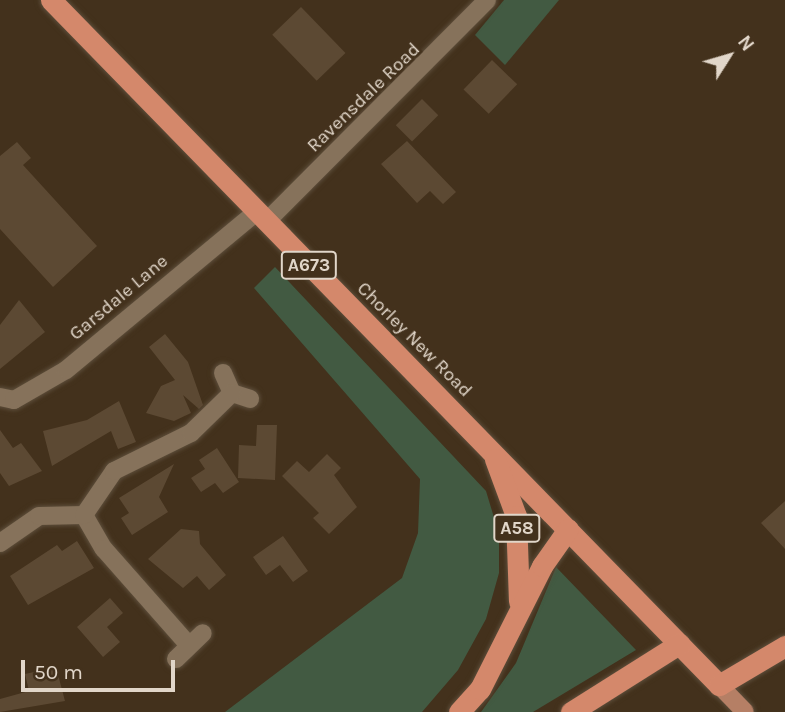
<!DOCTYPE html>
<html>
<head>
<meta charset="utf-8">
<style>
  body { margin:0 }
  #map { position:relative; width:785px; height:712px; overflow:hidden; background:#43311c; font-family:Karla,sans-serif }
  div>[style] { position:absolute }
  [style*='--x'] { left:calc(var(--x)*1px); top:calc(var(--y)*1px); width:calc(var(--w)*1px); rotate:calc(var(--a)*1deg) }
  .green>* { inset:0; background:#425a42 }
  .building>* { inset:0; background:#5c4933; transform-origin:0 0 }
  .roads { filter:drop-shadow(0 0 2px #5d4e3b) drop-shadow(0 0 2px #5d4e3b) }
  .minor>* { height:18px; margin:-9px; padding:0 9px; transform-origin:9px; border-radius:9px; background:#86725b }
  .major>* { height:18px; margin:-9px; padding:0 9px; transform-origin:9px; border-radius:9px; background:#b57f65 }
  .highway>* { height:21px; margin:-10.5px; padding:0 10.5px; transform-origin:10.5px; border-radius:10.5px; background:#d4886b }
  span { translate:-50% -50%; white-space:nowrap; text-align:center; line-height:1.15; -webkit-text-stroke:5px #43311c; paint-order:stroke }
  .shield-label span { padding:2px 5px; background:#43311c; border:2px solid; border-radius:5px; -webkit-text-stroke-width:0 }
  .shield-label { font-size:18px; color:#e1d6c9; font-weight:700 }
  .street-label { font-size:19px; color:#e1d6c9 }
  .north { position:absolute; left:694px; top:21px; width:70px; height:70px; -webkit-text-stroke:5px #43311c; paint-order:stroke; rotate:53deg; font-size:19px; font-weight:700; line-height:28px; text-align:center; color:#e1d6c9 }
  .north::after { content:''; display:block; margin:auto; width:24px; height:32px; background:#e1d6c9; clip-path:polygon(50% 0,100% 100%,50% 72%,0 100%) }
  .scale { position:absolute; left:21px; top:660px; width:154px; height:32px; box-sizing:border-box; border:4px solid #e1d6c9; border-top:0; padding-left:9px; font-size:21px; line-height:24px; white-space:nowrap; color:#e1d6c9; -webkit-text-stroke:5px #43311c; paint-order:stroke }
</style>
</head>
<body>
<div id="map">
  <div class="green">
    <div style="clip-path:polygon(504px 0,559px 0,505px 65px,475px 35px)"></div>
    <div style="clip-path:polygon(275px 267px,486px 491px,499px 534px,499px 573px,486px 619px,458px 670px,422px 712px,225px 712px,402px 578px,418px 533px,420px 479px,254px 288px)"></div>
    <div style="clip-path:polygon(556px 567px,636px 650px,533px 712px,481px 712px,516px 663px)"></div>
  </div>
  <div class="building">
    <div style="left:301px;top:7px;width:64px;height:40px;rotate:46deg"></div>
    <div style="left:492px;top:60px;width:35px;height:41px;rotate:44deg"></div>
    <div style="left:422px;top:99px;width:23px;height:37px;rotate:45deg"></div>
    <div style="clip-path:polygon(407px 141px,456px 192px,443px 204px,430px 191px,417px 203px,381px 164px)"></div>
    <div style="clip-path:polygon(17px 142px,31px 158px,23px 165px,97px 246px,53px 287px,0 229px,0 156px)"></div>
    <div style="clip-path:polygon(19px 300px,45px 332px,0 369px,0 325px)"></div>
    <div style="clip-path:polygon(165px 334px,188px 362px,203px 405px,199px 409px,183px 395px,191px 413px,174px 421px,146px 413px,161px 386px,175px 380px,149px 347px)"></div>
    <div style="clip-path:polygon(119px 401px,136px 442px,118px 449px,111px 431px,52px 466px,43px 431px,87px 420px)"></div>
    <div style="clip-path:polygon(257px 425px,277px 425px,275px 480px,238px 478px,239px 445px,256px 446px)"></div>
    <div style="clip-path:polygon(0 430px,13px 448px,21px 443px,42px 471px,9px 486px,0 473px)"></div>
    <div style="clip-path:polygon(217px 448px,239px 482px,223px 493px,215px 483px,201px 492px,191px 478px,205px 469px,199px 460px)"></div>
    <div style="clip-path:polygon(327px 454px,341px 468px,334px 475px,357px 507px,329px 534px,313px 518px,319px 513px,282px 476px,297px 461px,309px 472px)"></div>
    <div style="clip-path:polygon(174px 464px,159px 497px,168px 512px,132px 535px,121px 518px,129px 513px,119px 498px)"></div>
    <div style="clip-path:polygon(785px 501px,785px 549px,761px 523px)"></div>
    <div style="clip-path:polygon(181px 529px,199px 531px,200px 544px,226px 575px,209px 590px,197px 576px,183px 588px,148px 559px)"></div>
    <div style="clip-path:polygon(283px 536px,308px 571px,293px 582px,280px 565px,266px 575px,253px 557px)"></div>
    <div style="clip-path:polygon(77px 541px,94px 568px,28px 605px,10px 576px,57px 545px,62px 551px)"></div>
    <div style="clip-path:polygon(110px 598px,123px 613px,107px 627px,120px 642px,103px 657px,77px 627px)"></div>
    <div style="clip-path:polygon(56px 667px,65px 701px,0 712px,0 699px,29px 691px,25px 674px)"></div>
  </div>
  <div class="roads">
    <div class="minor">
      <div style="--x:266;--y:222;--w:313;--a:-45.1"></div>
      <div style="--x:223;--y:373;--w:22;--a:66"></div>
      <div style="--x:232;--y:393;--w:19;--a:18"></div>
      <div style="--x:0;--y:397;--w:14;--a:12"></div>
      <div style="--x:14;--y:400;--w:60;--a:-30"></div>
      <div style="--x:66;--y:370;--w:247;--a:-39.7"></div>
      <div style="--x:84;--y:515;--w:39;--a:60"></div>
      <div style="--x:104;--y:549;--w:125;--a:48.6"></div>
      <div style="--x:0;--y:543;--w:47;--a:-34.7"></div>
      <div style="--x:39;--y:516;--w:45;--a:-1.3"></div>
      <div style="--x:84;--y:515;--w:53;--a:-55.7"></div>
      <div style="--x:114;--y:471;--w:86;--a:-26.3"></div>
      <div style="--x:191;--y:433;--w:57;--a:-44.3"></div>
      <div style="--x:176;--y:659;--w:37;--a:-44"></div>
    </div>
    <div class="major">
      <div style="--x:719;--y:685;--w:37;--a:46"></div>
    </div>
    <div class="highway">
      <div style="--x:51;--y:0;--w:957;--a:45.72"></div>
      <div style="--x:719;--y:685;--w:77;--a:-30.6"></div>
      <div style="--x:495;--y:459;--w:61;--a:69.8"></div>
      <div style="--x:516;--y:516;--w:85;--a:88"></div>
      <div style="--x:459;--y:712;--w:31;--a:-48"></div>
      <div style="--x:480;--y:689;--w:138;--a:-63.2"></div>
      <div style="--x:542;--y:566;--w:45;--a:-54.9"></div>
      <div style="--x:571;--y:712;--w:128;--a:-32.2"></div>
    </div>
  </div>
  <div class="shield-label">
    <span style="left:309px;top:265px">A673</span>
    <span style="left:517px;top:528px">A58</span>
  </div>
  <div class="street-label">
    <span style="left:364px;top:98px;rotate:-44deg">Ravensdale Road</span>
    <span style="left:119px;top:298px;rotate:-40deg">Garsdale Lane</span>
    <span style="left:414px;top:340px;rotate:45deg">Chorley New Road</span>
  </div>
  <div class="north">N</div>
  <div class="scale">50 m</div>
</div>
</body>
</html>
